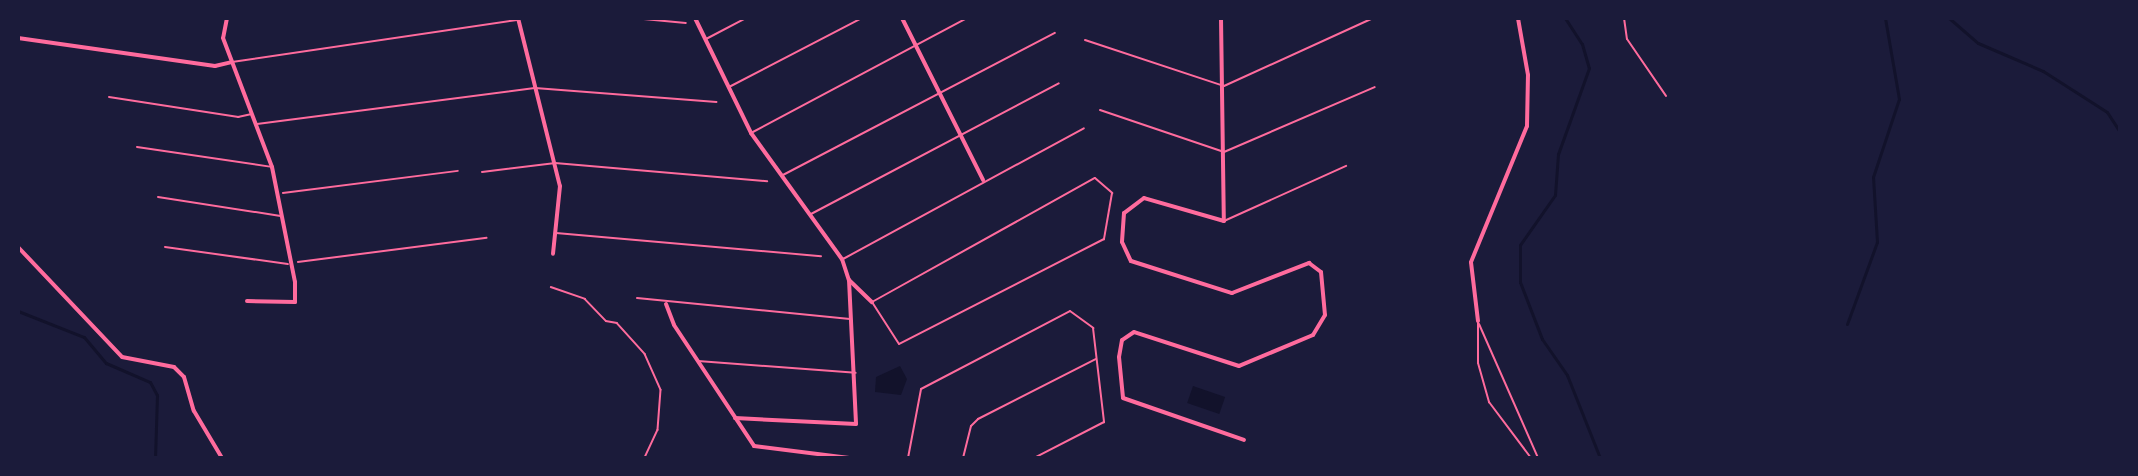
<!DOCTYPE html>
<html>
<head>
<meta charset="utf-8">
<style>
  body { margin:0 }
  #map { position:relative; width:2138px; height:476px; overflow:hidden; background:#1b1b3a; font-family:Signika,sans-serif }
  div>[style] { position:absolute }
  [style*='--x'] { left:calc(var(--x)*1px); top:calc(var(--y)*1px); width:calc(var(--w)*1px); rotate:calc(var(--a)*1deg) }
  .water>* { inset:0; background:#12122b; transform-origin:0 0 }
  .stream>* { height:3px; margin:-1.5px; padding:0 1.5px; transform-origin:1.5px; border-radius:1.5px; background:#12122b }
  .path>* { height:1.5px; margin:-0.75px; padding:0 0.75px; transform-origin:0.75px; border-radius:0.75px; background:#ff6b9d }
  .service>* { height:2px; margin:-1px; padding:0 1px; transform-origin:1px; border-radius:1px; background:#ff6b9d }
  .minor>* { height:4px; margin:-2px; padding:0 2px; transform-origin:2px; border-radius:2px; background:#ff6b9d }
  span { translate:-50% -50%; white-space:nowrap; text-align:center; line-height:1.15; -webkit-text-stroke:4.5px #1b1b3a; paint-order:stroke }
  .frame { position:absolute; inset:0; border:20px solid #1b1b3a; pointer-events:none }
</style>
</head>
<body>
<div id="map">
  <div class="water">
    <div style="clip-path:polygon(900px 366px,907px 379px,901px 395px,875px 392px,876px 377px)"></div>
    <div style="left:1193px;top:386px;width:34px;height:18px;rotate:19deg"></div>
  </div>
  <div class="stream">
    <div style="--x:1565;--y:18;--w:31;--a:57"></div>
    <div style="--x:1582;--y:44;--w:25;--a:74"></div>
    <div style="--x:1589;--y:68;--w:91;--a:109.8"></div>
    <div style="--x:1558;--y:154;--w:41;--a:94.2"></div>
    <div style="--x:1555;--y:195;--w:61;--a:125"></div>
    <div style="--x:1520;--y:245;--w:37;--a:90"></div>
    <div style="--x:1520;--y:282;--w:61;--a:68.9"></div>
    <div style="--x:1542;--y:339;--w:44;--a:55.2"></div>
    <div style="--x:1567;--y:375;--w:89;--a:68.3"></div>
    <div style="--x:1949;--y:18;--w:38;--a:41"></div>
    <div style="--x:1978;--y:43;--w:71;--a:23.3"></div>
    <div style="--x:2043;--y:71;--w:76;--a:32.6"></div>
    <div style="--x:2107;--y:112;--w:24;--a:57"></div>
    <div style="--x:18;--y:311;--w:71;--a:21.5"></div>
    <div style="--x:84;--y:337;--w:34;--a:50"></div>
    <div style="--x:106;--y:363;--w:48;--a:23.4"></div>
    <div style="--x:150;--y:382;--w:15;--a:62"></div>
    <div style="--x:157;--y:395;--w:63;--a:91.8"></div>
    <div style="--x:1847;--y:324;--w:87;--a:-69.9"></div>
    <div style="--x:1877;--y:242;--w:65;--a:-93.5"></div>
    <div style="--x:1873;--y:177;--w:82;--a:-71.6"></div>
    <div style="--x:1899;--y:99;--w:82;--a:-99.8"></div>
  </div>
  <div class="path">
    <div style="--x:283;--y:193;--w:176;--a:-7.2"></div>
    <div style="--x:298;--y:262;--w:190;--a:-7.3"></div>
    <div style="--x:551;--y:287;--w:36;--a:19"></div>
    <div style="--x:585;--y:299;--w:30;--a:46"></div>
    <div style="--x:606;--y:321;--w:11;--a:10"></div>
    <div style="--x:617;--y:323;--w:42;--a:47.9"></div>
    <div style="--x:645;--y:354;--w:39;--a:66"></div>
    <div style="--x:661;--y:390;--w:40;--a:94.3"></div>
    <div style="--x:658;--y:430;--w:31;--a:115"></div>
  </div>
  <div class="service">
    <div style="--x:633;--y:18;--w:53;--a:5.4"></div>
    <div style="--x:1624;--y:18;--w:21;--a:82"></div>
    <div style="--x:1627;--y:39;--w:69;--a:55.6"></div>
    <div style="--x:706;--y:39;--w:45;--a:-27.7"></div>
    <div style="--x:1085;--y:40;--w:146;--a:18.3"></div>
    <div style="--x:1224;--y:86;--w:164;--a:-24.5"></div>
    <div style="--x:232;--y:62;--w:288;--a:-8.4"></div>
    <div style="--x:729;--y:87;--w:150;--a:-27.4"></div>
    <div style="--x:109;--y:97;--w:131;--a:8.8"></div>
    <div style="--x:238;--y:117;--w:14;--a:-12"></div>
    <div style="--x:1100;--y:110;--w:131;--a:18.7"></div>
    <div style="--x:1224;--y:152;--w:164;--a:-23.3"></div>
    <div style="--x:257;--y:124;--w:280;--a:-7.4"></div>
    <div style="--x:535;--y:88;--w:182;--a:4.4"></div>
    <div style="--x:751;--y:133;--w:245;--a:-28"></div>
    <div style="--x:137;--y:147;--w:136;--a:8.4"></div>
    <div style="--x:482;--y:172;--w:74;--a:-7"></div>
    <div style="--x:555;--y:163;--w:213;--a:4.9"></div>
    <div style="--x:781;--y:176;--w:309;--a:-27.6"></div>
    <div style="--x:1095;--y:178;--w:23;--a:41"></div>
    <div style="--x:1112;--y:193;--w:47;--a:99.9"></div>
    <div style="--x:1104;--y:239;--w:230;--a:152.9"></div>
    <div style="--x:899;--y:344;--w:50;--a:-122.7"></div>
    <div style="--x:872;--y:302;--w:255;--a:-29.1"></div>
    <div style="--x:158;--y:197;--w:124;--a:8.8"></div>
    <div style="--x:811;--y:214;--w:280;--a:-27.8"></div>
    <div style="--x:1224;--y:221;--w:134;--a:-24.3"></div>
    <div style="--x:556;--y:233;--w:266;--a:5"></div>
    <div style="--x:165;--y:247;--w:124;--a:7.9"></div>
    <div style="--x:843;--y:259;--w:274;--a:-28.5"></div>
    <div style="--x:637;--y:298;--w:214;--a:5.6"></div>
    <div style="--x:1478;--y:321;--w:42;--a:90"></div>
    <div style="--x:1478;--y:363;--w:41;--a:74.2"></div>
    <div style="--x:1489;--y:402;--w:70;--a:53.1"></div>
    <div style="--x:1479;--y:324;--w:146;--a:66.2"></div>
    <div style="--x:698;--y:361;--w:158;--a:4.3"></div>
    <div style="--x:908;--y:458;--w:70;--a:-79.3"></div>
    <div style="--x:921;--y:389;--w:168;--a:-27.6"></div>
    <div style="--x:1070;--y:311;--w:29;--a:36"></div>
    <div style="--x:1093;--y:328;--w:95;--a:83.3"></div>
    <div style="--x:1104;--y:422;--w:79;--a:152.8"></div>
    <div style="--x:963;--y:458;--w:33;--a:-76"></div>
    <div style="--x:971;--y:426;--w:10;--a:-45"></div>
    <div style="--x:978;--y:419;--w:132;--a:-27"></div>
  </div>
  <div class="minor">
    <div style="--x:199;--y:18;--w:60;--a:0"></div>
    <div style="--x:227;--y:18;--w:20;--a:101"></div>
    <div style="--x:223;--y:38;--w:138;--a:69.2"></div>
    <div style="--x:272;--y:167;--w:117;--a:78.7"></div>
    <div style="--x:295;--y:282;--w:20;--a:90"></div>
    <div style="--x:295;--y:302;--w:48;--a:-178.8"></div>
    <div style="--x:518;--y:18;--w:173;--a:76"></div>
    <div style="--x:560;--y:186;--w:68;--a:95.9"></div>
    <div style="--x:695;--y:18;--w:128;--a:64"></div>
    <div style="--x:751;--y:133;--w:155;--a:54.2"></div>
    <div style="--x:842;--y:259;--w:22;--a:72"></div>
    <div style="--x:849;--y:280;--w:144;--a:87.2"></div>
    <div style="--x:856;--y:424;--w:121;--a:-177.2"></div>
    <div style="--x:902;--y:18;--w:181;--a:63.4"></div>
    <div style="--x:1221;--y:18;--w:203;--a:89.2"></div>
    <div style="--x:1224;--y:221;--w:83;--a:-164"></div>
    <div style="--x:1144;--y:198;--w:25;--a:143"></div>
    <div style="--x:1124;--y:213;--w:29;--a:94"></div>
    <div style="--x:1122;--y:242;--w:21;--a:65"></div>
    <div style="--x:1131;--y:261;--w:106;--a:17.6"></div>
    <div style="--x:1232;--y:293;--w:83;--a:-21.3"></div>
    <div style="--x:1309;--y:263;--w:15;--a:37"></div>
    <div style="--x:1321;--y:272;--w:43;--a:84.7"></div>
    <div style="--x:1325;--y:315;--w:23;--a:121"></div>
    <div style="--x:1313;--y:335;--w:80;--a:157.3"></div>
    <div style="--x:1239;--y:366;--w:110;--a:-162.1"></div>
    <div style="--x:1134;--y:332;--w:14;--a:146"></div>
    <div style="--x:1122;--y:340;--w:17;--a:100"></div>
    <div style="--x:1119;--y:357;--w:41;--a:84.4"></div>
    <div style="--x:1123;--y:398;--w:128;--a:19.1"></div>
    <div style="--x:18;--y:38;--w:199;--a:8.1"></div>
    <div style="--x:215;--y:66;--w:17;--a:-13"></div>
    <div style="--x:18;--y:247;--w:151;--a:46.6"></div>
    <div style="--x:122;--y:357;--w:53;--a:10.9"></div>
    <div style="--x:174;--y:367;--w:14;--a:45"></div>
    <div style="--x:184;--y:377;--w:35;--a:74"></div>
    <div style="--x:194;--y:411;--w:55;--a:59.2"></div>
    <div style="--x:849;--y:280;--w:32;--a:44"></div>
    <div style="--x:666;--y:304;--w:22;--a:69"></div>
    <div style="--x:674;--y:325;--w:145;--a:56.5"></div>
    <div style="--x:754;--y:446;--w:96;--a:7.2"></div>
    <div style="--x:1478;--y:321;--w:59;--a:-96.8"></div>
    <div style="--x:1471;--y:262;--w:147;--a:-67.6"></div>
    <div style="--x:1527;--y:126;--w:51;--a:-88.9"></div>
    <div style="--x:1528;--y:75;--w:58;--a:-100"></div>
  </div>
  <div class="frame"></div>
</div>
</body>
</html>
